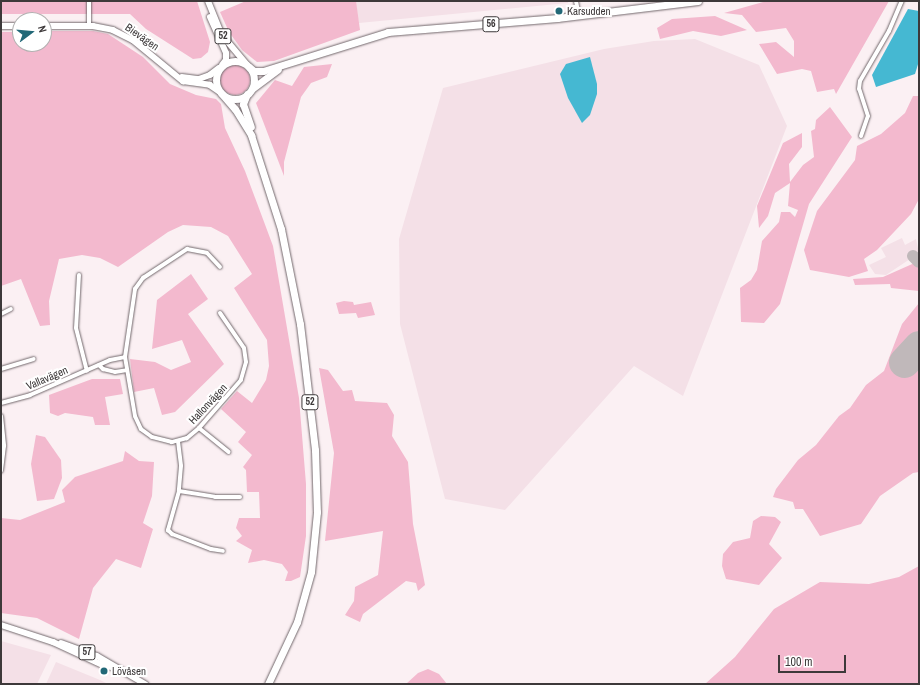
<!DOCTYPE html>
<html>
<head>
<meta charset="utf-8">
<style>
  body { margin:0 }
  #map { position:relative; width:920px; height:685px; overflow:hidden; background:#fbf0f3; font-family:"Archivo Narrow",sans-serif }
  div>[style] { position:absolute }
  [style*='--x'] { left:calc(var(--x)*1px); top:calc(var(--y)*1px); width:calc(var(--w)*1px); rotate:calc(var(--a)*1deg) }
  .built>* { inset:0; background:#f4e0e7 }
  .green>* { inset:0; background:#f3b9ce }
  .round { border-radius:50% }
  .water>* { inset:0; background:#45b8d2 }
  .taxiway>* { height:12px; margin:-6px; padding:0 6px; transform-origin:6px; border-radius:6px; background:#c0b8ba }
  .runway>* { height:31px; margin:-15.5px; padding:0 15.5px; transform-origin:15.5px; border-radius:15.5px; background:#c0b8ba }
  .roads { filter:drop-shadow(0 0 1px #72686c) drop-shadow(0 0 1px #72686c) }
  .street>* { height:4px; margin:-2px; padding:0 2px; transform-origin:2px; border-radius:2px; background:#fff }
  .secondary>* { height:5.5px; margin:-2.75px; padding:0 2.75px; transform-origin:2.75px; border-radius:2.75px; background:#fff }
  .primary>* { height:6px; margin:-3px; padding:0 3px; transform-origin:3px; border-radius:3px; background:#fff }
  .highway>* { height:7px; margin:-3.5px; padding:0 3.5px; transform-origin:3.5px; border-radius:3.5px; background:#fff }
  .highway>.ring { margin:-3.5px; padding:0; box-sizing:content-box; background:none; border:7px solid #fff; border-radius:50% }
  .dots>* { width:11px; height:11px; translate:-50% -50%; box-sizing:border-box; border:2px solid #fff; border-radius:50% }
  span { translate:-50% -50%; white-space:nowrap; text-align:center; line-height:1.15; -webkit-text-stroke:4px #fff; paint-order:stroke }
  .shield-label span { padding:1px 3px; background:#fff; border:1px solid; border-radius:3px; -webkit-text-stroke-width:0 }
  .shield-label { font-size:10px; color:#3d393a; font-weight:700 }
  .poi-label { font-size:11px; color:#3d393a }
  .left { translate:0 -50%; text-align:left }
  .street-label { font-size:11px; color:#3d393a }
  .frame { position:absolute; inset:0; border:2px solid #3d393a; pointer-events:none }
  .north { position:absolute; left:12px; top:12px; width:40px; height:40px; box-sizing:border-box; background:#fff; border:1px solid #b1b0b0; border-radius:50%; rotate:74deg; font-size:11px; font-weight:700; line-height:16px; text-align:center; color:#3d393a }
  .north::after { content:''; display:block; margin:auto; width:14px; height:18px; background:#226877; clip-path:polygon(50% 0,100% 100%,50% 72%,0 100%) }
  .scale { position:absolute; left:778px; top:655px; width:68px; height:18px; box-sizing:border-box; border:2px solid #3d393a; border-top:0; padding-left:5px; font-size:12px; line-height:14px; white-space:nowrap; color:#3d393a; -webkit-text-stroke:3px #fff; paint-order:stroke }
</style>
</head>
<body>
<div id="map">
  <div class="built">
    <div style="clip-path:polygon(355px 1px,568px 1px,568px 3px,359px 23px)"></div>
    <div style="clip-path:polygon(695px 39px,759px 65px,787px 126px,683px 396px,634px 366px,505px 510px,445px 499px,400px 324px,399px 239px,443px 88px,604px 49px,654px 41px)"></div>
    <div style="clip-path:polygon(902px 238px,905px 245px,916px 239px,919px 253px,886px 275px,875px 274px,869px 265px,886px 257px,881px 248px)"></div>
    <div style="clip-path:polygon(1px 641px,51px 655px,37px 684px,1px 684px)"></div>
    <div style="clip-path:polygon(56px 662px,100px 680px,108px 684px,46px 684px)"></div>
  </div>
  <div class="green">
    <div style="clip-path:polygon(1px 1px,197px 1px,210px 42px,208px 52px,201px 58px,193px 59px,146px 29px,130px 14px,1px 14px)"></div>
    <div style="clip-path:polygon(246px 1px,356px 1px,360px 30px,274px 61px,257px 62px,242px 50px,229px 32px,220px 12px)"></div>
    <div style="clip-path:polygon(767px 1px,889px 1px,836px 94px,834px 89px,817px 92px,811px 71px,802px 69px,777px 74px,759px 44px,776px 42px,794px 57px,794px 41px,786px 28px,756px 32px,742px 15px,724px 13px)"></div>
    <div style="clip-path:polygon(715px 16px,747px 30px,721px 36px,693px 31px,660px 39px,657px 28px,672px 19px)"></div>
    <div style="clip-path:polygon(44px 31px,93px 31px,108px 34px,143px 57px,170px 84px,196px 95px,216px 99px,221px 104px,225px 128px,245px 171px,273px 246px,299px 398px,306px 484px,306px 536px,300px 577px,291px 581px,285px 581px,288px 572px,282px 564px,264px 560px,248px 563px,252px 550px,236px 541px,242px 536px,236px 528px,239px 518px,260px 518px,259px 492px,247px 492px,246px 470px,243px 467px,252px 455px,238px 442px,246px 432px,221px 409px,237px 391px,252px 403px,266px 380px,269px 366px,267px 340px,234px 288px,252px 274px,228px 236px,211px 227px,183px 225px,168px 232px,118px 267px,100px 258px,82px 255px,59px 259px,49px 301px,50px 325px,40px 326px,21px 279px,1px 286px,1px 32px,20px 32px,20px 44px,44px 44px)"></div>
    <div style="clip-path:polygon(332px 64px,327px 77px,311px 83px,301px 97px,284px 162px,284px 176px,256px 103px,275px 80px,292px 86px,304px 67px)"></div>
    <div class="round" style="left:220px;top:65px;width:30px;height:30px"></div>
    <div style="clip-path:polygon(913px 96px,919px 96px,919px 199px,911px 214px,877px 250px,864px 259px,868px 271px,849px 277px,810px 270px,804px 250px,817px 211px,855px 160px,857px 146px,881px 134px,905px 113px)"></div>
    <div style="clip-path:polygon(830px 107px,852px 137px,809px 204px,780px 304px,764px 323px,741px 322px,740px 288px,751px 280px,757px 270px,762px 241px,779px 222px,781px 212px,790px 212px,795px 217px,798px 210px,788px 206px,790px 183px,775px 193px,768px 216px,759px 228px,757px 206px,783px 143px,802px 133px,802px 147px,789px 164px,790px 182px,803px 165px,814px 157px,811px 131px,815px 129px,816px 120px)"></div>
    <div style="clip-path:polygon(919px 261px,919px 291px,891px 288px,890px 284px,855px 285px,853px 279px,883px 277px)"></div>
    <div style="clip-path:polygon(191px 274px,208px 299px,188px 314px,224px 364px,175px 412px,162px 415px,154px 388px,134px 392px,130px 359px,155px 362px,171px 370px,191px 362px,182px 340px,152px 349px,157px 300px)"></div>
    <div style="clip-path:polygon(344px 301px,353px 302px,354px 305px,371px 302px,375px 315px,358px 318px,356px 313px,339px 314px,336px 303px)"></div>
    <div style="clip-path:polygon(919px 303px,919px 472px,913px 473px,880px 496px,861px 524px,820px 536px,803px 509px,795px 509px,793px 502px,773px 497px,776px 489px,798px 460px,816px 445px,839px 416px,850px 408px,866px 385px,884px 371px,902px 324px)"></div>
    <div style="clip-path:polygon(319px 368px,328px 370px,343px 391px,352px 390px,355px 401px,387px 403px,394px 415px,392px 436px,408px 462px,413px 524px,425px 585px,418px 591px,416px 583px,406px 581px,363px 614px,360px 622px,345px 615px,354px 601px,355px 587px,378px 575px,383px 531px,325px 541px,334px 453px)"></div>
    <div style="clip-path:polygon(92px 379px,120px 379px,123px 394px,105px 397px,110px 425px,95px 425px,93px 417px,65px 413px,58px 416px,50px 413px,49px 395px)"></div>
    <div style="clip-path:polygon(36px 435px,45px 437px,61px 460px,62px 478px,54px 499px,37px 501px,31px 464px)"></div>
    <div style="clip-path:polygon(125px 451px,139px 461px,154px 462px,152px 496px,143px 523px,153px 529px,141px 568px,116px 559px,93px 588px,79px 639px,37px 618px,1px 613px,1px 518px,20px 520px,65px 502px,62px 490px,75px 477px,123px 461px)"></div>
    <div style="clip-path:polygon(761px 516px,775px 517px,781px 522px,769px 544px,782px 558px,759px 585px,726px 579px,722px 566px,723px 554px,733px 542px,750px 538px,753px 521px)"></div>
    <div style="clip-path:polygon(919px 566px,919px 684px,705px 684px,735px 657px,774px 609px,820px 582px,869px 584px,899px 577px)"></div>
    <div style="clip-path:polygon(428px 669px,439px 674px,447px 684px,406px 684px,418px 673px)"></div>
  </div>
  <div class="water">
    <div style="clip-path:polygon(908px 9px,919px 11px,919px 61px,915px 74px,876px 87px,872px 75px)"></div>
    <div style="clip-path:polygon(590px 57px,597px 84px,597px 94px,590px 115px,582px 123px,568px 98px,560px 74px,566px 64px)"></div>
  </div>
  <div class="taxiway">
    <div style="--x:913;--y:256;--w:8;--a:45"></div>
  </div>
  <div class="runway">
    <div style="--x:904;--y:362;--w:22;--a:-47"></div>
  </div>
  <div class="roads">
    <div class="street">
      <div style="--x:576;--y:1;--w:15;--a:79"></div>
      <div style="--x:89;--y:26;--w:25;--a:-90"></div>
      <div style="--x:861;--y:136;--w:21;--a:-71"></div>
      <div style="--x:868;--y:116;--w:28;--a:-108"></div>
      <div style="--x:859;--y:89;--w:8;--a:-83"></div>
      <div style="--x:860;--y:81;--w:58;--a:-59.9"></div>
      <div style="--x:889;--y:31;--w:33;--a:-67"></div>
      <div style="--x:79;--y:275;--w:53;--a:93.2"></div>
      <div style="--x:76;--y:328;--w:44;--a:75.7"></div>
      <div style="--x:220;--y:313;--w:42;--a:55.6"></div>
      <div style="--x:244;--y:348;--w:14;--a:82"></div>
      <div style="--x:246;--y:362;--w:19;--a:106"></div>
      <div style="--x:241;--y:380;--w:64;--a:131.2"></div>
      <div style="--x:199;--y:428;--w:16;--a:140"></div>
      <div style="--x:187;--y:438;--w:16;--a:165"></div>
      <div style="--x:172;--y:442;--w:21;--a:-166"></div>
      <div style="--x:152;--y:437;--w:14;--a:-144"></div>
      <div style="--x:141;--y:429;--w:14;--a:-115"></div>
      <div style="--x:135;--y:416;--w:60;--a:-99.6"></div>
      <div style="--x:125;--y:357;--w:69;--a:-81.6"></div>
      <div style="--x:135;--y:289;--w:14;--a:-54"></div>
      <div style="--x:143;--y:278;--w:53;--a:-33.4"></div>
      <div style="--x:187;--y:249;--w:20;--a:11"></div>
      <div style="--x:207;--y:253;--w:19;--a:47"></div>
      <div style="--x:1;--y:314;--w:11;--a:-27"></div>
      <div style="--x:99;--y:365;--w:6;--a:45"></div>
      <div style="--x:103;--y:369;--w:12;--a:14"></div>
      <div style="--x:115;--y:372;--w:12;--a:-9"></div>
      <div style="--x:1;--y:369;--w:34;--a:-17"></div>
      <div style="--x:1;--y:403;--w:30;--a:-15"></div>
      <div style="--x:30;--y:395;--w:87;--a:-23.6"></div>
      <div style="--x:110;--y:360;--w:15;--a:-11"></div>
      <div style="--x:1;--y:416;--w:30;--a:84"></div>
      <div style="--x:4;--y:446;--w:25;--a:97"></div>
      <div style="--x:199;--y:428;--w:38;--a:39"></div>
      <div style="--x:178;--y:441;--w:25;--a:83"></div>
      <div style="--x:181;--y:466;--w:25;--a:95"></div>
      <div style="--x:179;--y:491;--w:41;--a:105.8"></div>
      <div style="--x:168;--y:530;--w:6;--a:45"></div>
      <div style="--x:172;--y:534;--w:42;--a:21"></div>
      <div style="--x:211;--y:549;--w:12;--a:9"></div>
      <div style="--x:179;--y:491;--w:36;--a:9"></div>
      <div style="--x:215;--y:497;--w:25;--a:0"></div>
    </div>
    <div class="secondary">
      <div style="--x:1;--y:26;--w:19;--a:0"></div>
      <div style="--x:44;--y:26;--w:49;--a:0"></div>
      <div style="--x:93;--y:26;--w:20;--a:11"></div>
      <div style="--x:113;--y:30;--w:22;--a:27"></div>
      <div style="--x:133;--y:40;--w:65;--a:39.4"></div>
      <div style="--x:183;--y:81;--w:27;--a:8"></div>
      <div style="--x:210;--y:85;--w:11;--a:34"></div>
      <div style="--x:182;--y:77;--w:17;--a:7"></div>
      <div style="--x:199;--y:79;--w:12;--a:-20"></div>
      <div style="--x:210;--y:75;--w:11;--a:-38"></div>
    </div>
    <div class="primary">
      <div style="--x:208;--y:1;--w:37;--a:68"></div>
      <div style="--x:222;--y:35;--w:39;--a:50"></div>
      <div style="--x:210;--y:17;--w:39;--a:66"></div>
      <div style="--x:226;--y:53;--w:7;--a:90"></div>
      <div style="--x:226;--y:60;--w:6;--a:129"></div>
      <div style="--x:1;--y:625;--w:55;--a:18.1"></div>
      <div style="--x:53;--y:642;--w:57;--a:24.8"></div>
      <div style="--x:105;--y:666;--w:12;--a:9"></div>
      <div style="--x:61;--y:643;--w:38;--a:20"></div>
      <div style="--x:97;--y:656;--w:56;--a:30.3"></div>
    </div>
    <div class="highway">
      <div class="ring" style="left:216px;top:61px;width:31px;height:31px"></div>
      <div style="--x:249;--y:67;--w:6;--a:39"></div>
      <div style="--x:254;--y:71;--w:9;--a:0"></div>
      <div style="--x:263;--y:71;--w:131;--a:-17.3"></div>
      <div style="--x:388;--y:32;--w:170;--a:-4.7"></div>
      <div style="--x:557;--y:18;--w:142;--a:-6.9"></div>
      <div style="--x:253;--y:88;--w:31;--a:-37"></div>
      <div style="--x:221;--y:93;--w:21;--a:49"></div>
      <div style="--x:235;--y:109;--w:31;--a:58"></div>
      <div style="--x:251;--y:135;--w:99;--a:72.3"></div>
      <div style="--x:281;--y:229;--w:97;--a:78.7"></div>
      <div style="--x:300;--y:324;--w:127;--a:83.2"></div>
      <div style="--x:315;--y:450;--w:62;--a:88.2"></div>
      <div style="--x:317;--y:512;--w:60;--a:95.7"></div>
      <div style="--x:311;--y:572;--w:52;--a:105.6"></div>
      <div style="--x:297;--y:622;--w:68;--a:115.1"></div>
      <div style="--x:247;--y:94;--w:11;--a:112"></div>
      <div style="--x:243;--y:104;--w:24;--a:71"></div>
    </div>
  </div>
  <div class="dots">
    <div style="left:559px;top:11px;background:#226877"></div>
    <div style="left:104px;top:671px;background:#226877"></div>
  </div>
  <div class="shield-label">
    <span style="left:491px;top:24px">56</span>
    <span style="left:223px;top:36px">52</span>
    <span style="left:310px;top:402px">52</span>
    <span style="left:87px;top:652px">57</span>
  </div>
  <div class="poi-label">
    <span class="left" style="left:567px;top:11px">Karsudden</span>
    <span class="left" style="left:112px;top:671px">Lövåsen</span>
  </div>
  <div class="street-label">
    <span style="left:142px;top:37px;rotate:35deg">Bievägen</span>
    <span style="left:47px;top:378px;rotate:-23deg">Vallavägen</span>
    <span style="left:208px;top:404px;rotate:-47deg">Hallonvägen</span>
  </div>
  <div class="frame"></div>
  <div class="north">N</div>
  <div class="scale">100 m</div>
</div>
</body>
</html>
